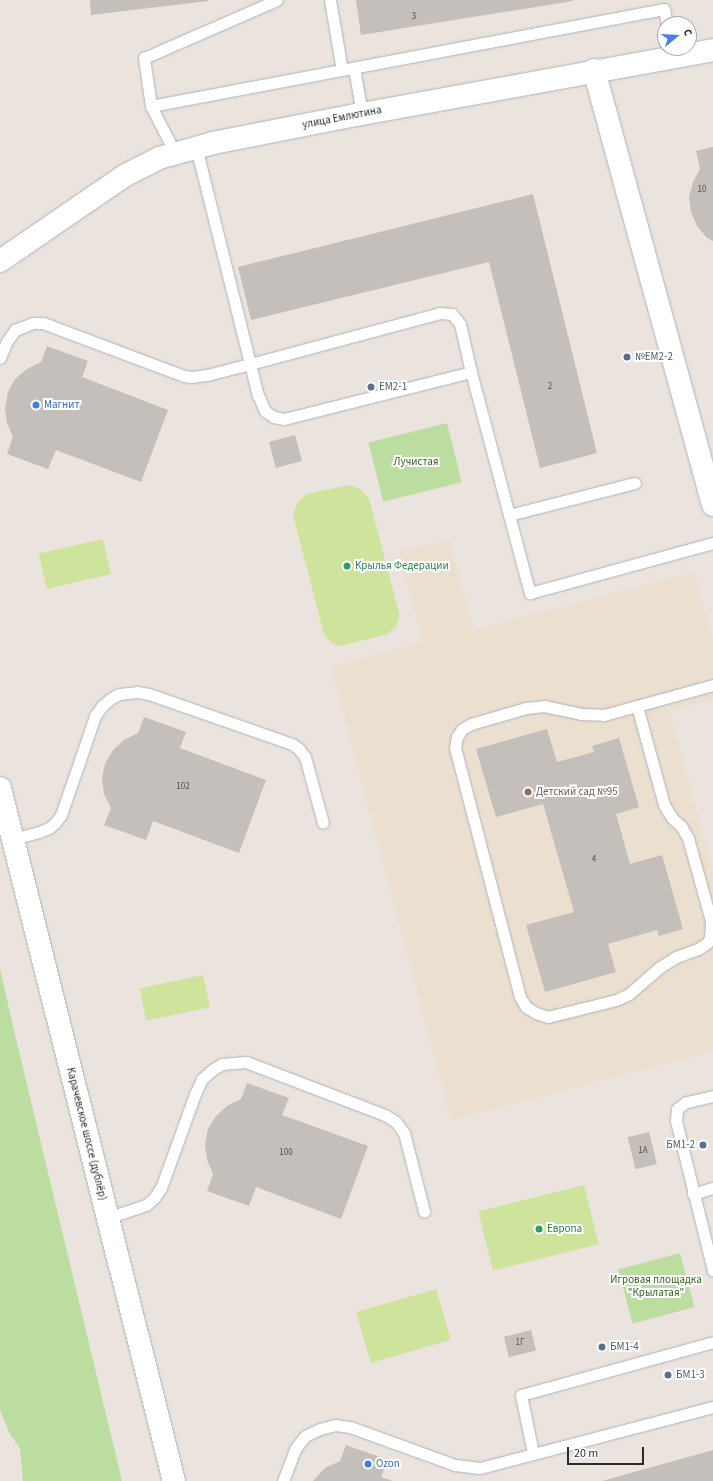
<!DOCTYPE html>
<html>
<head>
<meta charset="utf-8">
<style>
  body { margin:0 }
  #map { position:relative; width:713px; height:1481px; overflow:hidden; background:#ebe4de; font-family:"Source Sans 3",sans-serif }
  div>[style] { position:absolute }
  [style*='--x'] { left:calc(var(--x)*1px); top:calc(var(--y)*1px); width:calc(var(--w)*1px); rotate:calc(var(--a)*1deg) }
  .education>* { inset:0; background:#ebdfcf }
  .green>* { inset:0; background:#bcdda0; transform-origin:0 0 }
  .pitch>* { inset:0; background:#cee39c; transform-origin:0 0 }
  .building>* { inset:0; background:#c4bfba; transform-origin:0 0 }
  .roads { filter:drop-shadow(0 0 1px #afb2ba) drop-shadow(0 0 1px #afb2ba) }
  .service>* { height:11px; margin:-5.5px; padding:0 5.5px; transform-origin:5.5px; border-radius:5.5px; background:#fff }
  .minor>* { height:22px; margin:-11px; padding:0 11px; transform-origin:11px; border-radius:11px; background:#fff }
  .dots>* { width:11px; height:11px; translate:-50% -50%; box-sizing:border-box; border:2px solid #fff; border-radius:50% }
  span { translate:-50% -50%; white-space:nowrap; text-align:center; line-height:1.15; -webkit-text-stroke:4px #fff; paint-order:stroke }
  .number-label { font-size:9px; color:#51504f }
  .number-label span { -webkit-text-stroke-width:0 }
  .street-label { font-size:11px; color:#2b2b2b }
  .service-label { font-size:11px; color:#4e5e75 }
  .left { translate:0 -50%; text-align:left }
  .right { translate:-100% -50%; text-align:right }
  .shop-label { font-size:11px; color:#366cbe }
  .park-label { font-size:11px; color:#376221 }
  .leisure-label { font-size:11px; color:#27864d }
  .education-label { font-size:11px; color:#785e54 }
  .north { position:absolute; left:657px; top:16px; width:40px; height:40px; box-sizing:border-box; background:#fff; border:1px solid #aaa; border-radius:50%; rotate:72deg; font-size:11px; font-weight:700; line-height:16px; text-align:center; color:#2b2b2b }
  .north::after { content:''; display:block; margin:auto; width:14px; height:18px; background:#4d7eea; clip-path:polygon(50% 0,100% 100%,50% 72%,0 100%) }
  .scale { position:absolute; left:567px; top:1447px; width:77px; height:18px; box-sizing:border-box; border:2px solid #2b2b2b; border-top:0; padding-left:5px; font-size:12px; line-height:14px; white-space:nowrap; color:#2b2b2b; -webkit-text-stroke:3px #fff; paint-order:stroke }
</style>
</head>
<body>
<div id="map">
  <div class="education">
    <div style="clip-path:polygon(449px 539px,474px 630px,694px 572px,713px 641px,713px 700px,670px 712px,713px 872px,713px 1051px,451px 1120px,331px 667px,423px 642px,399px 552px)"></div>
  </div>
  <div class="green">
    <div style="left:447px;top:423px;width:61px;height:81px;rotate:76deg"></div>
    <div style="clip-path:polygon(0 968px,12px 1022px,122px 1481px,23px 1481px,20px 1448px,10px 1434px,0 1410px)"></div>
    <div style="left:680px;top:1253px;width:56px;height:64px;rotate:75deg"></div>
  </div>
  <div class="pitch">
    <div style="clip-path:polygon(349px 485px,360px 489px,369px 499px,400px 616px,396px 627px,388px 634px,341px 646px,331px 643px,324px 634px,293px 515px,297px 503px,307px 494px)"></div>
    <div style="left:103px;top:539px;width:36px;height:66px;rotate:77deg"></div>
    <div style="left:203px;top:975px;width:33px;height:65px;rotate:78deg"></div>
    <div style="left:584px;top:1185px;width:61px;height:109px;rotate:76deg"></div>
    <div style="left:436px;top:1289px;width:53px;height:83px;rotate:74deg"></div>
  </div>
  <div class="building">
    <div style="clip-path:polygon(90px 0,208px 0,208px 1px,91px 15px)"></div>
    <div style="clip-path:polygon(356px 0,573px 0,573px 1px,361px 35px)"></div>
    <div style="clip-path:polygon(713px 147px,713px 241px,707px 238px,697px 226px,691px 212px,689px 197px,693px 182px,700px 169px,696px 151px)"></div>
    <div style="clip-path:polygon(533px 194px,597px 453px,540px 468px,489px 262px,251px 320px,238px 267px)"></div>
    <div style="clip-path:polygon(47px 346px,88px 361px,82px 377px,168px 410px,141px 482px,56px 450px,48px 469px,7px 454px,13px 437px,7px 423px,5px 408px,8px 392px,15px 379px,27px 369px,41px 362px)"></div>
    <div style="left:295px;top:435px;width:27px;height:27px;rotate:75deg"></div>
    <div style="clip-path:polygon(144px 717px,186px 732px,180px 748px,266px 780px,239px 853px,153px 821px,146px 840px,104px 825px,111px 808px,104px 794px,102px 778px,105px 764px,113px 750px,124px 740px,138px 733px)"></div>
    <div style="clip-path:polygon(547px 729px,557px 762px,594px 752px,592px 746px,619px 738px,639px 807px,616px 814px,630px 864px,662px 855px,683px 929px,659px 936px,657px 930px,608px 944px,616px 972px,545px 992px,526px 925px,574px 912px,543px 804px,496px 817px,476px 749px)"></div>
    <div style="clip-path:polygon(247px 1083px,289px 1098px,282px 1115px,368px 1146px,341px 1219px,256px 1187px,249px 1206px,207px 1191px,213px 1174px,207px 1160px,205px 1144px,208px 1129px,216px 1116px,227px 1106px,241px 1099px)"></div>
    <div style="left:649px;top:1132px;width:33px;height:22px;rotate:76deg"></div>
    <div style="left:531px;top:1330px;width:21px;height:28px;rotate:76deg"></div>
    <div style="clip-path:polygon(346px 1445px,388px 1460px,381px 1477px,393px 1481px,313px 1481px,325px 1468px,340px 1461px)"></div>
    <div style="clip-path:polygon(713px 1450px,713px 1481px,602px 1481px)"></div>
  </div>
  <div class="roads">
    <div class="service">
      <div style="--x:330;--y:0;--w:71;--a:80.3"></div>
      <div style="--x:354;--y:68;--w:47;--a:80.1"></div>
      <div style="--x:151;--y:106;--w:49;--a:-98.3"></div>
      <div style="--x:144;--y:58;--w:145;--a:-23.6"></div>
      <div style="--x:196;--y:147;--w:224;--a:76"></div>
      <div style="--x:250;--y:364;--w:197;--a:-15"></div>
      <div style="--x:440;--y:313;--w:12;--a:5"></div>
      <div style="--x:452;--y:314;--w:13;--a:51"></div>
      <div style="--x:460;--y:324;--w:49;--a:77.1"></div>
      <div style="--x:471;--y:372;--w:229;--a:75.1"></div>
      <div style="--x:530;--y:593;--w:190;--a:-15.3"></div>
      <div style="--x:175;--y:153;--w:53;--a:-117.1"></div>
      <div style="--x:151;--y:106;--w:522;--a:-10.71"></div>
      <div style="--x:664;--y:9;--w:15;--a:79"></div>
      <div style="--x:0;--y:358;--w:18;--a:-68"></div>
      <div style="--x:7;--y:341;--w:14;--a:-54"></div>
      <div style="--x:15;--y:330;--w:19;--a:-21"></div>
      <div style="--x:33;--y:323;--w:10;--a:0"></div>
      <div style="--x:43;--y:323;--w:151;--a:20.6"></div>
      <div style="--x:184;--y:376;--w:8;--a:7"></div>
      <div style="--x:192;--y:377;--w:15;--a:-8"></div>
      <div style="--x:207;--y:375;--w:44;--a:-14.3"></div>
      <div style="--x:250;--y:364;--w:32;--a:76"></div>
      <div style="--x:258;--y:395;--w:17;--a:66"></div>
      <div style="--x:265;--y:411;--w:11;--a:34"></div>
      <div style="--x:274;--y:417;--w:10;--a:11"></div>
      <div style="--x:284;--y:419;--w:193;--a:-14.1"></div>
      <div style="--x:509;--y:515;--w:130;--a:-14.3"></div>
      <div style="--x:637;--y:706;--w:103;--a:74.7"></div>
      <div style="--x:664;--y:805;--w:15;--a:58"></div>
      <div style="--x:672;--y:818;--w:12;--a:42"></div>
      <div style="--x:681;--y:826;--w:14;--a:60"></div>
      <div style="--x:688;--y:838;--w:86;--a:74.5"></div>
      <div style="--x:711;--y:921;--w:17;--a:93"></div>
      <div style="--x:710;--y:938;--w:6;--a:121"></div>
      <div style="--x:707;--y:943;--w:11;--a:146"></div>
      <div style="--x:698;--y:949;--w:23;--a:160"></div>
      <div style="--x:676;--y:957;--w:19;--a:148"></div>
      <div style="--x:660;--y:967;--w:41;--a:138.9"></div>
      <div style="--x:629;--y:994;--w:14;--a:155"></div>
      <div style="--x:616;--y:1000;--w:70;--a:166"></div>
      <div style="--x:548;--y:1017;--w:13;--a:-162"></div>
      <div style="--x:536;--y:1013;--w:12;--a:-149"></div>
      <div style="--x:526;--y:1007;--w:12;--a:-121"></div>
      <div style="--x:520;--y:997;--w:257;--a:-104.6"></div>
      <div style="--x:455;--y:748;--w:11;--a:-80"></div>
      <div style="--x:457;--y:737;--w:9;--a:-58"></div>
      <div style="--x:462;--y:729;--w:10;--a:-29"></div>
      <div style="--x:471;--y:724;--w:57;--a:-16.2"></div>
      <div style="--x:526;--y:708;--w:18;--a:-6"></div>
      <div style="--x:544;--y:706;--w:38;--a:12"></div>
      <div style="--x:581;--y:714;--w:23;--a:2"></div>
      <div style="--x:604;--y:715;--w:113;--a:-15.4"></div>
      <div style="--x:13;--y:839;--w:27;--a:-15"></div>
      <div style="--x:39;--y:832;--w:11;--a:-22"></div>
      <div style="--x:49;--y:828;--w:8;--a:-40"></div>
      <div style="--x:55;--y:823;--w:10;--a:-53"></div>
      <div style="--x:61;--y:815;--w:105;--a:-71"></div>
      <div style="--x:95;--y:716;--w:12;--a:-55"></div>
      <div style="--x:102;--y:706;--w:11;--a:-41"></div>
      <div style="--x:110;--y:699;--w:10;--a:-29"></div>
      <div style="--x:119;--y:694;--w:18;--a:-6"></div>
      <div style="--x:137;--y:692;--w:12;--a:9"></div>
      <div style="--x:149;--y:694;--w:151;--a:19.3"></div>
      <div style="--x:292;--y:744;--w:9;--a:36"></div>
      <div style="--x:299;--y:749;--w:10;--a:53"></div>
      <div style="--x:305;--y:757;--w:68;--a:74.7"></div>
      <div style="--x:713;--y:1096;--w:28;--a:167"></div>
      <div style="--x:686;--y:1102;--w:11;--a:142"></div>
      <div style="--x:677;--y:1109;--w:12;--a:95"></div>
      <div style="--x:676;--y:1121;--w:154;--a:76.1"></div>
      <div style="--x:693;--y:1194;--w:21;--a:-17"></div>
      <div style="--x:107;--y:1218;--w:41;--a:-18.4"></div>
      <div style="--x:146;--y:1205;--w:11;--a:-41"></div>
      <div style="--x:154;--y:1198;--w:12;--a:-55"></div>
      <div style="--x:161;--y:1188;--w:100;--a:-70.1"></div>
      <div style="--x:195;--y:1094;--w:17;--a:-65"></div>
      <div style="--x:202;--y:1079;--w:13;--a:-42"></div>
      <div style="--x:212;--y:1070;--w:12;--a:-31"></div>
      <div style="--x:222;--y:1064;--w:24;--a:-5"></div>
      <div style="--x:246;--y:1062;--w:149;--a:20.9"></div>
      <div style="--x:385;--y:1115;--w:13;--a:32"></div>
      <div style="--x:396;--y:1122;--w:14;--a:54"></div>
      <div style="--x:404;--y:1133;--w:81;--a:75.6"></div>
      <div style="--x:533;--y:1453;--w:59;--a:-101.7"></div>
      <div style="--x:521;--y:1395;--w:199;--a:-15.4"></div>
      <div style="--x:283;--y:1481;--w:34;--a:-69"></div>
      <div style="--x:295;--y:1449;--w:16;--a:-52"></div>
      <div style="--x:305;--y:1436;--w:17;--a:-25"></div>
      <div style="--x:320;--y:1429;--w:16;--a:-15"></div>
      <div style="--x:335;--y:1425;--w:15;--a:8"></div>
      <div style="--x:350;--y:1427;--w:112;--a:19.9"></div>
      <div style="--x:455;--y:1465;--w:25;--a:7"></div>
      <div style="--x:480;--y:1468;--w:241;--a:-14.7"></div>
    </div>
    <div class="minor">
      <div style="--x:594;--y:70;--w:451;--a:74.7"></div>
      <div style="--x:0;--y:261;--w:150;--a:-34.4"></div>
      <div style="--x:124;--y:176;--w:39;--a:-27"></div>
      <div style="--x:159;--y:158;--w:56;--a:-15.5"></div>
      <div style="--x:213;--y:143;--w:146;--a:-11.1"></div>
      <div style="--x:356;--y:115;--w:363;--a:-10.3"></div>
      <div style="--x:0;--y:788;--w:715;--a:75.91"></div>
    </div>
  </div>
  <div class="dots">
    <div style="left:627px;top:357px;background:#5c6f8a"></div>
    <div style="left:371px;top:387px;background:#5c6f8a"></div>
    <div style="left:36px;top:405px;background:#3f7fe0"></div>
    <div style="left:347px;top:566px;background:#2e9e5b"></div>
    <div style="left:528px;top:792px;background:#8d6e63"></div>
    <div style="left:703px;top:1145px;background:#5c6f8a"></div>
    <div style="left:539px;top:1229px;background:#2e9e5b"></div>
    <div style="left:602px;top:1347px;background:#5c6f8a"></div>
    <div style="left:668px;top:1375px;background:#5c6f8a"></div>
    <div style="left:368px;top:1464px;background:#3f7fe0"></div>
  </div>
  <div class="number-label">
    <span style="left:414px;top:17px">3</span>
    <span style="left:702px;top:190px">10</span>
    <span style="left:550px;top:387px">2</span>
    <span style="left:183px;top:787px">102</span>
    <span style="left:594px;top:860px">4</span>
    <span style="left:643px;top:1151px">1А</span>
    <span style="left:286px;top:1153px">100</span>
    <span style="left:520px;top:1343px">1Г</span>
  </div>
  <div class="street-label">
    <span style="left:342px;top:118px;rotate:-11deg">улица Емлютина</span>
    <span style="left:86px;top:1134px;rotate:76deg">Карачевское шоссе (дублёр)</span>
  </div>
  <div class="service-label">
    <span class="left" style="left:635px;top:357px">№ЕМ2-2</span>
    <span class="left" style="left:379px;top:387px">ЕМ2-1</span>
    <span class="right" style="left:695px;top:1145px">БМ1-2</span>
    <span class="left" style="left:610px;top:1347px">БМ1-4</span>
    <span class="left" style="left:676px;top:1375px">БМ1-3</span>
  </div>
  <div class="shop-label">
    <span class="left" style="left:44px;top:405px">Магнит</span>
    <span class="left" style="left:376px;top:1464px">Ozon</span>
  </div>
  <div class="park-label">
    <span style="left:416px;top:462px">Лучистая</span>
    <span style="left:656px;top:1287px">Игровая площадка<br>"Крылатая"</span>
  </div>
  <div class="leisure-label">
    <span class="left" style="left:355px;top:566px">Крылья Федерации</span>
    <span class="left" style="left:547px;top:1229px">Европа</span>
  </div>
  <div class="education-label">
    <span class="left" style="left:536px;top:792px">Детский сад №95</span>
  </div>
  <div class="north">С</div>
  <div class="scale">20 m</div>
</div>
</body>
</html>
